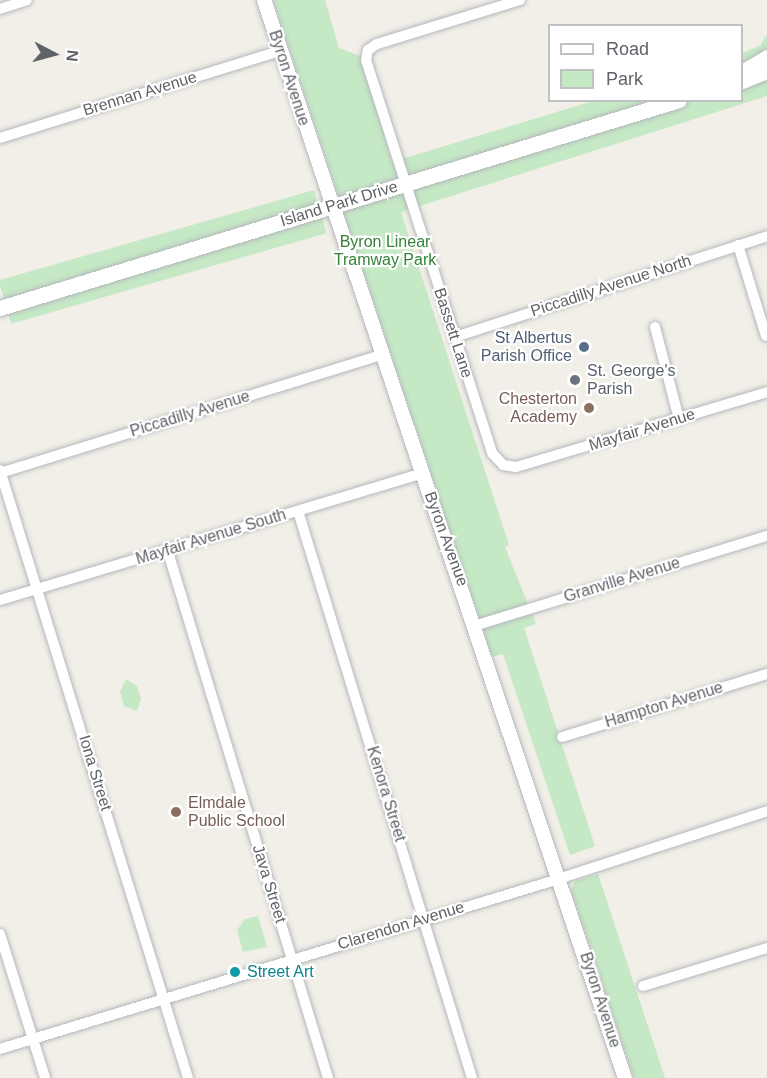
<!DOCTYPE html>
<html>
<head>
<meta charset="utf-8">
<style>
  body { margin:0 }
  #map { position:relative; width:767px; height:1078px; overflow:hidden; background:#f1efe8; font-family:Arial,sans-serif }
  div>[style] { position:absolute }
  [style*='--x'] { left:calc(var(--x)*1px); top:calc(var(--y)*1px); width:calc(var(--w)*1px); rotate:calc(var(--a)*1deg) }
  .green>* { inset:0; background:#c5e8c5; transform-origin:0 0 }
  .roads { filter:drop-shadow(0 0 2px #b5b8bc) drop-shadow(0 0 2px #b5b8bc) }
  .minor>* { height:10px; margin:-5px; padding:0 5px; transform-origin:5px; border-radius:5px; background:#fff }
  .tertiary>* { height:14px; margin:-7px; padding:0 7px; transform-origin:7px; border-radius:7px; background:#fff }
  .secondary>* { height:15px; margin:-7.5px; padding:0 7.5px; transform-origin:7.5px; border-radius:7.5px; background:#fff }
  .dots>* { width:16px; height:16px; translate:-50% -50%; box-sizing:border-box; border:3px solid #fff; border-radius:50% }
  span { translate:-50% -50%; white-space:nowrap; text-align:center; line-height:1.15; -webkit-text-stroke:4.5px #fff; paint-order:stroke }
  .street-label { font-size:16px; color:#5f6368 }
  .park-label { font-size:16px; color:#348238 }
  .service-label { font-size:16px; color:#4e5e75 }
  .right { translate:-100% -50%; text-align:right }
  .worship-label { font-size:16px; color:#5b616d }
  .left { translate:0 -50%; text-align:left }
  .education-label { font-size:16px; color:#785e54 }
  .culture-label { font-size:16px; color:#0d838f }
  .legend { position:absolute; left:548px; top:24px; width:195px; height:78px; box-sizing:border-box; background:#fff; border:2px solid #bfc1c3; margin:0; padding:8px 10px; list-style:none; font-size:18px; color:#5f6368 }
  .legend li { display:flex; align-items:center; gap:12px; height:30px }
  .legend b { width:30px; border:2px solid #bfc1c3 }
  .north { position:absolute; left:24px; top:24px; width:60px; height:60px; -webkit-text-stroke:4px #fff; paint-order:stroke; rotate:96deg; font-size:16px; font-weight:700; line-height:24px; text-align:center; color:#5f6368 }
  .north::after { content:''; display:block; margin:auto; width:21px; height:27px; background:#5f6368; clip-path:polygon(50% 0,100% 100%,50% 72%,0 100%) }
</style>
</head>
<body>
<div id="map">
  <div class="green">
    <div style="clip-path:polygon(273px 0,325px 0,339px 48px,363px 57px,392px 162px,593px 101px,742px 100px,742px 53px,761px 45px,766px 35px,767px 38px,767px 96px,401px 212px,509px 545px,505px 547px,536px 624px,524px 628px,595px 846px,570px 855px,503px 654px,492px 657px)"></div>
    <div style="left:314px;top:190px;width:45px;height:328px;rotate:74deg"></div>
    <div style="clip-path:polygon(126px 679px,137px 686px,141px 699px,137px 711px,124px 706px,120px 692px)"></div>
    <div style="clip-path:polygon(598px 874px,665px 1078px,634px 1078px,571px 890px,575px 881px)"></div>
    <div style="clip-path:polygon(258px 916px,267px 947px,243px 952px,237px 930px,245px 919px)"></div>
  </div>
  <div class="roads">
    <div class="minor">
      <div style="--x:520;--y:0;--w:150;--a:162.9"></div>
      <div style="--x:377;--y:44;--w:11;--a:146"></div>
      <div style="--x:368;--y:50;--w:10;--a:101"></div>
      <div style="--x:366;--y:60;--w:413;--a:72.2"></div>
      <div style="--x:492;--y:453;--w:16;--a:47"></div>
      <div style="--x:503;--y:465;--w:13;--a:9"></div>
      <div style="--x:516;--y:467;--w:262;--a:-16.6"></div>
      <div style="--x:0;--y:9;--w:28;--a:-18"></div>
      <div style="--x:0;--y:138;--w:293;--a:-17.3"></div>
      <div style="--x:738;--y:245;--w:95;--a:72.9"></div>
      <div style="--x:655;--y:327;--w:95;--a:75.4"></div>
      <div style="--x:455;--y:337;--w:328;--a:-17.9"></div>
      <div style="--x:0;--y:470;--w:636;--a:72.82"></div>
      <div style="--x:0;--y:473;--w:399;--a:-17.2"></div>
      <div style="--x:298;--y:511;--w:593;--a:72.94"></div>
      <div style="--x:168;--y:552;--w:550;--a:73.08"></div>
      <div style="--x:0;--y:600;--w:441;--a:-16.7"></div>
      <div style="--x:477;--y:625;--w:303;--a:-17.1"></div>
      <div style="--x:562;--y:737;--w:214;--a:-17.1"></div>
      <div style="--x:0;--y:934;--w:151;--a:72.6"></div>
      <div style="--x:643;--y:986;--w:130;--a:-17"></div>
      <div style="--x:0;--y:1049;--w:574;--a:-16.92"></div>
      <div style="--x:549;--y:882;--w:229;--a:-18"></div>
    </div>
    <div class="tertiary">
      <div style="--x:264;--y:0;--w:1137;--a:71.49"></div>
    </div>
    <div class="secondary">
      <div style="--x:742;--y:72;--w:29;--a:-31"></div>
      <div style="--x:742;--y:81;--w:27;--a:-22"></div>
      <div style="--x:0;--y:308;--w:710;--a:-17.03"></div>
    </div>
  </div>
  <div class="dots">
    <div style="left:584px;top:347px;background:#5c6f8a"></div>
    <div style="left:575px;top:380px;background:#6b7280"></div>
    <div style="left:589px;top:408px;background:#8d6e63"></div>
    <div style="left:176px;top:812px;background:#8d6e63"></div>
    <div style="left:235px;top:972px;background:#0f9aa8"></div>
  </div>
  <div class="street-label">
    <span style="left:289px;top:78px;rotate:72deg">Byron Avenue</span>
    <span style="left:140px;top:94px;rotate:-17deg">Brennan Avenue</span>
    <span style="left:339px;top:204px;rotate:-17deg">Island Park Drive</span>
    <span style="left:611px;top:286px;rotate:-18deg">Piccadilly Avenue North</span>
    <span style="left:453px;top:333px;rotate:72deg">Bassett Lane</span>
    <span style="left:190px;top:414px;rotate:-17deg">Piccadilly Avenue</span>
    <span style="left:642px;top:430px;rotate:-17deg">Mayfair Avenue</span>
    <span style="left:211px;top:537px;rotate:-17deg">Mayfair Avenue South</span>
    <span style="left:446px;top:539px;rotate:70deg">Byron Avenue</span>
    <span style="left:622px;top:580px;rotate:-17deg">Granville Avenue</span>
    <span style="left:664px;top:705px;rotate:-17deg">Hampton Avenue</span>
    <span style="left:95px;top:773px;rotate:73deg">Iona Street</span>
    <span style="left:386px;top:794px;rotate:73deg">Kenora Street</span>
    <span style="left:269px;top:884px;rotate:73deg">Java Street</span>
    <span style="left:401px;top:926px;rotate:-17deg">Clarendon Avenue</span>
    <span style="left:600px;top:1000px;rotate:72deg">Byron Avenue</span>
  </div>
  <div class="park-label">
    <span style="left:385px;top:251px">Byron Linear<br>Tramway Park</span>
  </div>
  <div class="service-label">
    <span class="right" style="left:572px;top:347px">St Albertus<br>Parish Office</span>
  </div>
  <div class="worship-label">
    <span class="left" style="left:587px;top:380px">St. George's<br>Parish</span>
  </div>
  <div class="education-label">
    <span class="right" style="left:577px;top:408px">Chesterton<br>Academy</span>
    <span class="left" style="left:188px;top:812px">Elmdale<br>Public School</span>
  </div>
  <div class="culture-label">
    <span class="left" style="left:247px;top:972px">Street Art</span>
  </div>
  <ul class="legend">
  <li><b style="height:8px;background:#fff"></b>Road</li>
  <li><b style="height:16px;background:#c5e8c5"></b>Park</li>
  </ul>
  <div class="north">N</div>
</div>
</body>
</html>
